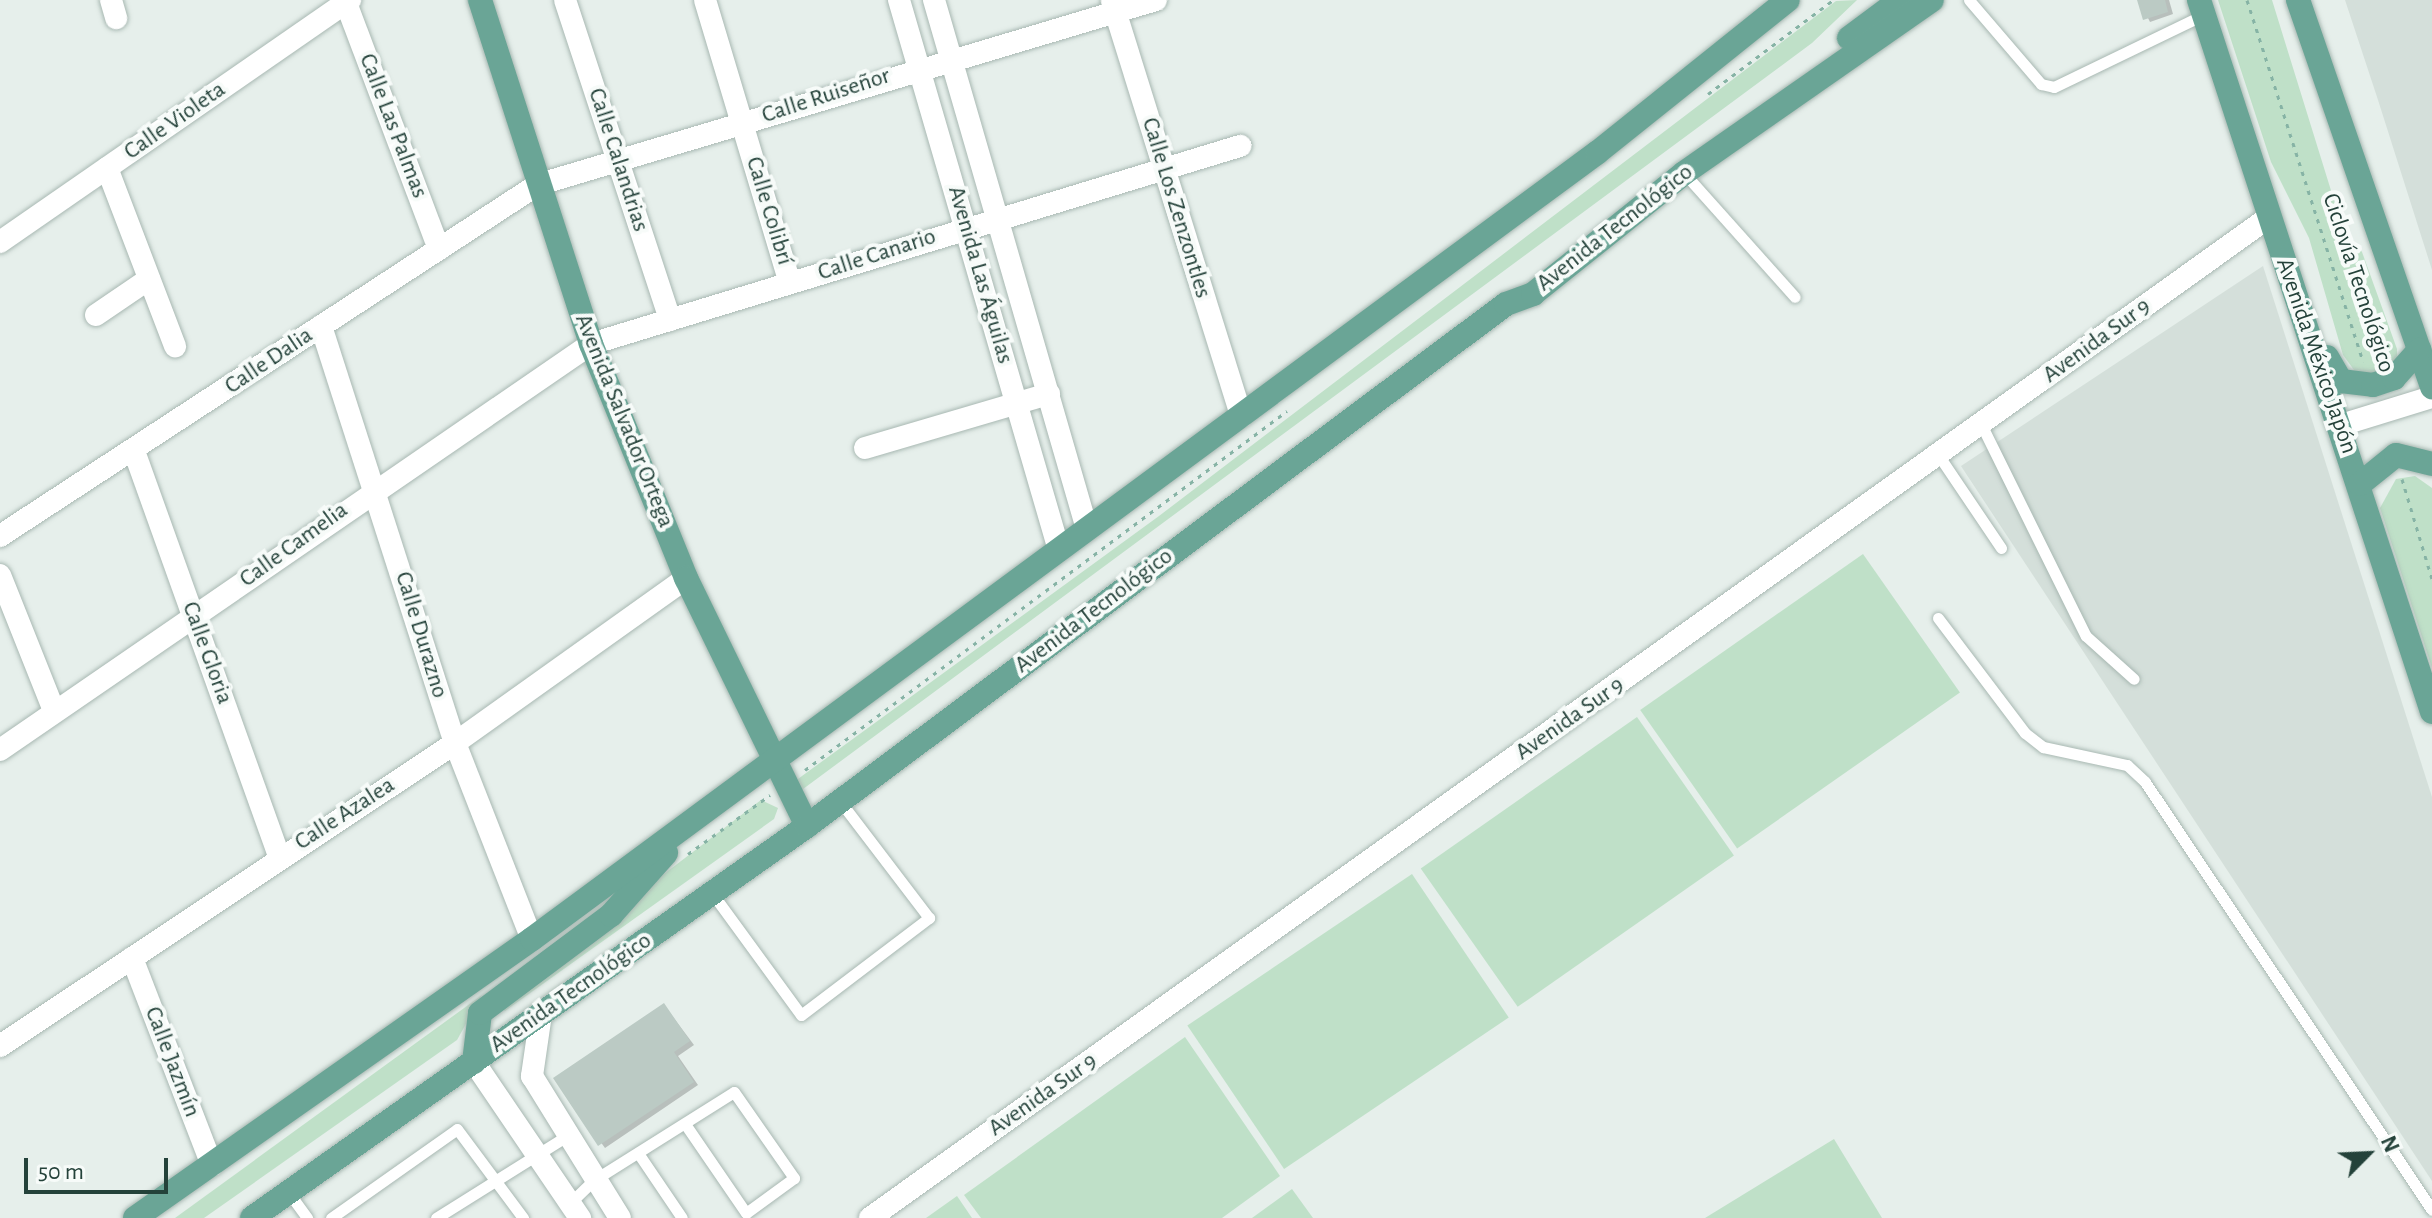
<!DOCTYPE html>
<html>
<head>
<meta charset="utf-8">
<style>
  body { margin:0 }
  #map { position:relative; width:2432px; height:1218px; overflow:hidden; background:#e6efeb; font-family:"Alegreya Sans",sans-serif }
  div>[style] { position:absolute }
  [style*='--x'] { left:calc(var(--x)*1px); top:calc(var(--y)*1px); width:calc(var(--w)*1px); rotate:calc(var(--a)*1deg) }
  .built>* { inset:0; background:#d4dfda }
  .green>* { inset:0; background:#bfe0c8; transform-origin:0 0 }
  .shadow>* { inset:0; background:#0003 }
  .building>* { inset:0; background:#bbcac4 }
  .path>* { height:3px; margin-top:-1.5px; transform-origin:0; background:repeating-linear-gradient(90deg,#86b3a5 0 4px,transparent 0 10px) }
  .roads { filter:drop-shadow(0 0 2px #a8b8b2) drop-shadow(0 0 2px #a8b8b2) }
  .service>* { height:11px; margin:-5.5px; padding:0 5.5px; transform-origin:5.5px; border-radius:5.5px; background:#fff }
  .minor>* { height:22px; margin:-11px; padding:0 11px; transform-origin:11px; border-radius:11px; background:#fff }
  .primary>* { height:24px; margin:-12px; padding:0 12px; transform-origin:12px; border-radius:12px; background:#6aa596 }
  span { translate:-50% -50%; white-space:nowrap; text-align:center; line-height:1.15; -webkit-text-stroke:8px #f7fbf9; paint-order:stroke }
  .street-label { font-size:24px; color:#24423a }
  .north { position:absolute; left:2328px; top:1114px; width:80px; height:80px; -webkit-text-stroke:6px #f7fbf9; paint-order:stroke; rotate:66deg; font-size:22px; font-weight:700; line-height:32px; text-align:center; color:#24423a }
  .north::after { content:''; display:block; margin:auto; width:28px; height:36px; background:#24423a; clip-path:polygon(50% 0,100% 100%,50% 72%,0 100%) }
  .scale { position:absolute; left:24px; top:1158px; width:144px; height:36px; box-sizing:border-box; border:4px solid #24423a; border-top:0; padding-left:10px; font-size:24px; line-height:28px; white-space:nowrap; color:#24423a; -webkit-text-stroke:6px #f7fbf9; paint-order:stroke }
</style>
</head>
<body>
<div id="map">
  <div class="built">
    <div style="clip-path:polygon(2345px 0,2432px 0,2432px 270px,2378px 100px)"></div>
    <div style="clip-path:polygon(2263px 266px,2432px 797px,2432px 1181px,1961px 466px)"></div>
  </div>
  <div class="green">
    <div style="clip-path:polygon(1857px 0,1812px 43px,799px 792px,793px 783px,802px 776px,1159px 516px,1836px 1px)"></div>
    <div style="clip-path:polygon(2218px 0,2272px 0,2342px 226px,2362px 252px,2397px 349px,2397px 367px,2380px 375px,2357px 374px,2343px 355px,2309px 238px,2271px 162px)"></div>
    <div style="clip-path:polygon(2415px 476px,2432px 488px,2432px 668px,2380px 508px,2396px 479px)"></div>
    <div style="left:1863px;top:554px;width:169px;height:272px;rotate:55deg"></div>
    <div style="left:1637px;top:717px;width:169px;height:264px;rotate:55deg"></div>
    <div style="clip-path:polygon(761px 800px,778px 808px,774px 819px,505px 1011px,495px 1003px)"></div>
    <div style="left:1412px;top:874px;width:173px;height:271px;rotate:56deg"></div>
    <div style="clip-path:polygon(482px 995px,457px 1040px,204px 1218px,175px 1218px)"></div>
    <div style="clip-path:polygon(1185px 1037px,1280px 1176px,1222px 1218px,981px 1218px,964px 1195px)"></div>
    <div style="clip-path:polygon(1834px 1139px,1882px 1218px,1705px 1218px)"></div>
    <div style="clip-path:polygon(1292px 1189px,1313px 1218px,1252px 1218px)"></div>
    <div style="clip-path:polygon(957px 1196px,972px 1218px,926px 1218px)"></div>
  </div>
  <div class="shadow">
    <div style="clip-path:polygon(2139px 0,2169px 0,2173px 14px,2150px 22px)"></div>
    <div style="clip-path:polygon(664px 1005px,694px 1045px,678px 1056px,698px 1085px,605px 1148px,555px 1079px)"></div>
  </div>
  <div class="building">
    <div style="clip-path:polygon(2137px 0,2165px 0,2168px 12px,2143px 20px)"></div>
    <div style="clip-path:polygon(664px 1003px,690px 1041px,674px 1052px,694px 1082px,598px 1146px,553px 1078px)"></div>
  </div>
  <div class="path">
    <div style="--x:2247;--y:0;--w:380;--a:72.2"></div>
    <div style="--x:1708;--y:94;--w:156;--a:-36.9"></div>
    <div style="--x:2402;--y:479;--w:104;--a:73.3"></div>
    <div style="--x:805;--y:770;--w:601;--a:-36.68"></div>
    <div style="--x:688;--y:854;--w:101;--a:-35.7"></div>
  </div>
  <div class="roads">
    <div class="service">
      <div style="--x:1969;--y:0;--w:111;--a:49.4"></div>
      <div style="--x:2041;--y:84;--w:13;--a:13"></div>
      <div style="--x:2054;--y:87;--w:165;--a:-25.8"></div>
      <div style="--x:1684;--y:173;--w:166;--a:48.2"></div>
      <div style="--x:1982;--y:426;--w:234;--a:63.7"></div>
      <div style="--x:2086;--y:636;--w:64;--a:41.9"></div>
      <div style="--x:1939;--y:456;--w:111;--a:56"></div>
      <div style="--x:1938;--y:618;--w:144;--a:52.9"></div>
      <div style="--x:2025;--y:733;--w:23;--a:38"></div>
      <div style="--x:2043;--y:747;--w:86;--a:12.1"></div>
      <div style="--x:2127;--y:765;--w:25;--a:43"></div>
      <div style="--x:2145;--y:782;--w:515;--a:56.16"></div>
      <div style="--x:712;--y:893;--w:151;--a:53.9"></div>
      <div style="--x:801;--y:1015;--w:161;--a:-37.2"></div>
      <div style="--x:929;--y:918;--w:147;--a:-127.3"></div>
      <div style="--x:638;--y:1153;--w:78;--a:55.9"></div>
      <div style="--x:289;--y:1193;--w:31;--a:54"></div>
      <div style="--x:570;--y:1203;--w:33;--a:-44"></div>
      <div style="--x:594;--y:1180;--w:165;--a:-32.2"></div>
      <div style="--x:734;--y:1092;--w:105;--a:55.1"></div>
      <div style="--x:794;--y:1178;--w:59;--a:143.9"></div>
      <div style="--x:746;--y:1213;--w:108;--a:-124.4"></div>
      <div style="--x:331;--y:1218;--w:154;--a:-35.2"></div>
      <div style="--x:457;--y:1129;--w:111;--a:53.4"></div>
      <div style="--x:436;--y:1218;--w:152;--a:-32.1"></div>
    </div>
    <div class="minor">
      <div style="--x:111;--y:0;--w:19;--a:74"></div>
      <div style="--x:565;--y:0;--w:337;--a:71.8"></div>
      <div style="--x:705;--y:0;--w:295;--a:73.3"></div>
      <div style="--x:899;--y:0;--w:573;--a:73.78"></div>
      <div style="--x:934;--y:0;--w:551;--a:73.87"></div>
      <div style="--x:1112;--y:1;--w:435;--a:72.7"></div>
      <div style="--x:346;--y:3;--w:263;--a:69.3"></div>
      <div style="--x:107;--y:168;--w:191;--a:69.1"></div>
      <div style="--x:0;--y:242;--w:426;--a:-34.7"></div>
      <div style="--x:96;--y:315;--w:64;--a:-34.2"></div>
      <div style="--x:321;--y:326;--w:438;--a:72.2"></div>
      <div style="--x:455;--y:743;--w:211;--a:68.6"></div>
      <div style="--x:2341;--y:425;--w:95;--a:-17.1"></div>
      <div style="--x:865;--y:448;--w:192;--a:-16.4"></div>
      <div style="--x:134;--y:451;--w:431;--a:70.3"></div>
      <div style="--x:0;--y:536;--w:642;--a:-33.17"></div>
      <div style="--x:537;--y:185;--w:646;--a:-16.64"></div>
      <div style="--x:0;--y:575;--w:146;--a:68.3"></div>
      <div style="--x:0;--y:750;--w:717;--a:-34.49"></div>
      <div style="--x:591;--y:344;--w:679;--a:-16.97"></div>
      <div style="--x:132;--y:958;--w:222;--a:68.9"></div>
      <div style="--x:541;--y:1014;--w:63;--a:98.3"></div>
      <div style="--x:532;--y:1076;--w:167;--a:58.2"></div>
      <div style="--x:0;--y:1046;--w:547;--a:-33.66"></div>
      <div style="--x:455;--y:743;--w:284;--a:-35.5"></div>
      <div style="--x:474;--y:1062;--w:189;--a:55.8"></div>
      <div style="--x:870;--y:1218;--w:1720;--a:-35.58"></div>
    </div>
    <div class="primary">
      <div style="--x:480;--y:0;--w:361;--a:72.1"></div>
      <div style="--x:591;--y:344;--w:253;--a:67.9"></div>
      <div style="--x:686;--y:578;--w:276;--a:64"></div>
      <div style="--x:2199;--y:0;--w:749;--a:71.88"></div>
      <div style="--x:2298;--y:0;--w:410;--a:70.9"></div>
      <div style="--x:1849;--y:38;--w:64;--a:-36.7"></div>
      <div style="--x:2327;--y:357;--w:28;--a:60"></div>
      <div style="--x:2341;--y:381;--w:32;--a:7"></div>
      <div style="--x:2373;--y:385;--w:22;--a:-18"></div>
      <div style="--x:2394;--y:378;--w:38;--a:-48"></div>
      <div style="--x:2360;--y:484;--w:46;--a:-38.9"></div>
      <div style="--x:2396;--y:455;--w:37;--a:14"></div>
      <div style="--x:474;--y:1062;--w:49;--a:-83"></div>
      <div style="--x:480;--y:1013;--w:164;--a:-36.8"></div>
      <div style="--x:611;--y:915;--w:83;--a:-48.4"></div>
      <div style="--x:135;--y:1218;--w:485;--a:-35.1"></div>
      <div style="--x:532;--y:939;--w:1325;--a:-36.44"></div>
      <div style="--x:1598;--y:152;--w:243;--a:-38.7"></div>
      <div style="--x:252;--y:1218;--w:679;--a:-35.23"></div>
      <div style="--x:807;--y:826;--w:872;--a:-36.75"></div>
      <div style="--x:1506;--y:304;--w:29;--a:-20"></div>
      <div style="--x:1533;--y:294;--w:193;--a:-38.7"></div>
      <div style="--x:1684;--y:173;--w:302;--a:-34.9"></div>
    </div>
  </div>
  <div class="street-label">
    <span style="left:826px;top:96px;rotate:-18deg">Calle Ruiseñor</span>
    <span style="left:175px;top:121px;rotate:-35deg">Calle Violeta</span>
    <span style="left:393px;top:126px;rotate:69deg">Calle Las Palmas</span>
    <span style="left:618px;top:160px;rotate:72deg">Calle Calandrias</span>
    <span style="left:1176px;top:208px;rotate:73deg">Calle Los Zenzontles</span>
    <span style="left:769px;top:211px;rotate:73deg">Calle Colibrí</span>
    <span style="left:1615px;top:228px;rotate:-38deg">Avenida Tecnológico</span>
    <span style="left:877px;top:255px;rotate:-18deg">Calle Canario</span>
    <span style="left:980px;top:275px;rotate:74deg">Avenida Las Águilas</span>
    <span style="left:2358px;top:283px;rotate:72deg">Ciclovía Tecnológico</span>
    <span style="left:2097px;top:341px;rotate:-36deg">Avenida Sur 9</span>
    <span style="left:2316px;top:356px;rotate:71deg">Avenida México Japón</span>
    <span style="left:269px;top:361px;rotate:-34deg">Calle Dalia</span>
    <span style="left:624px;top:421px;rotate:68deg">Avenida Salvador Ortega</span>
    <span style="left:294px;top:545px;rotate:-36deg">Calle Camelia</span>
    <span style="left:1094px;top:611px;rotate:-37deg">Avenida Tecnológico</span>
    <span style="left:421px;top:635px;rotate:73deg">Calle Durazno</span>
    <span style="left:207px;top:653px;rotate:70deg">Calle Gloria</span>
    <span style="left:1570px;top:719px;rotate:-35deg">Avenida Sur 9</span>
    <span style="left:345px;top:814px;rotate:-33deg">Calle Azalea</span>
    <span style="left:571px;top:993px;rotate:-35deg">Avenida Tecnológico</span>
    <span style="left:172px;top:1062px;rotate:69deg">Calle Jazmín</span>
    <span style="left:1043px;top:1095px;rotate:-35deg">Avenida Sur 9</span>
  </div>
  <div class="north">N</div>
  <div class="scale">50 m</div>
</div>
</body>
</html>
